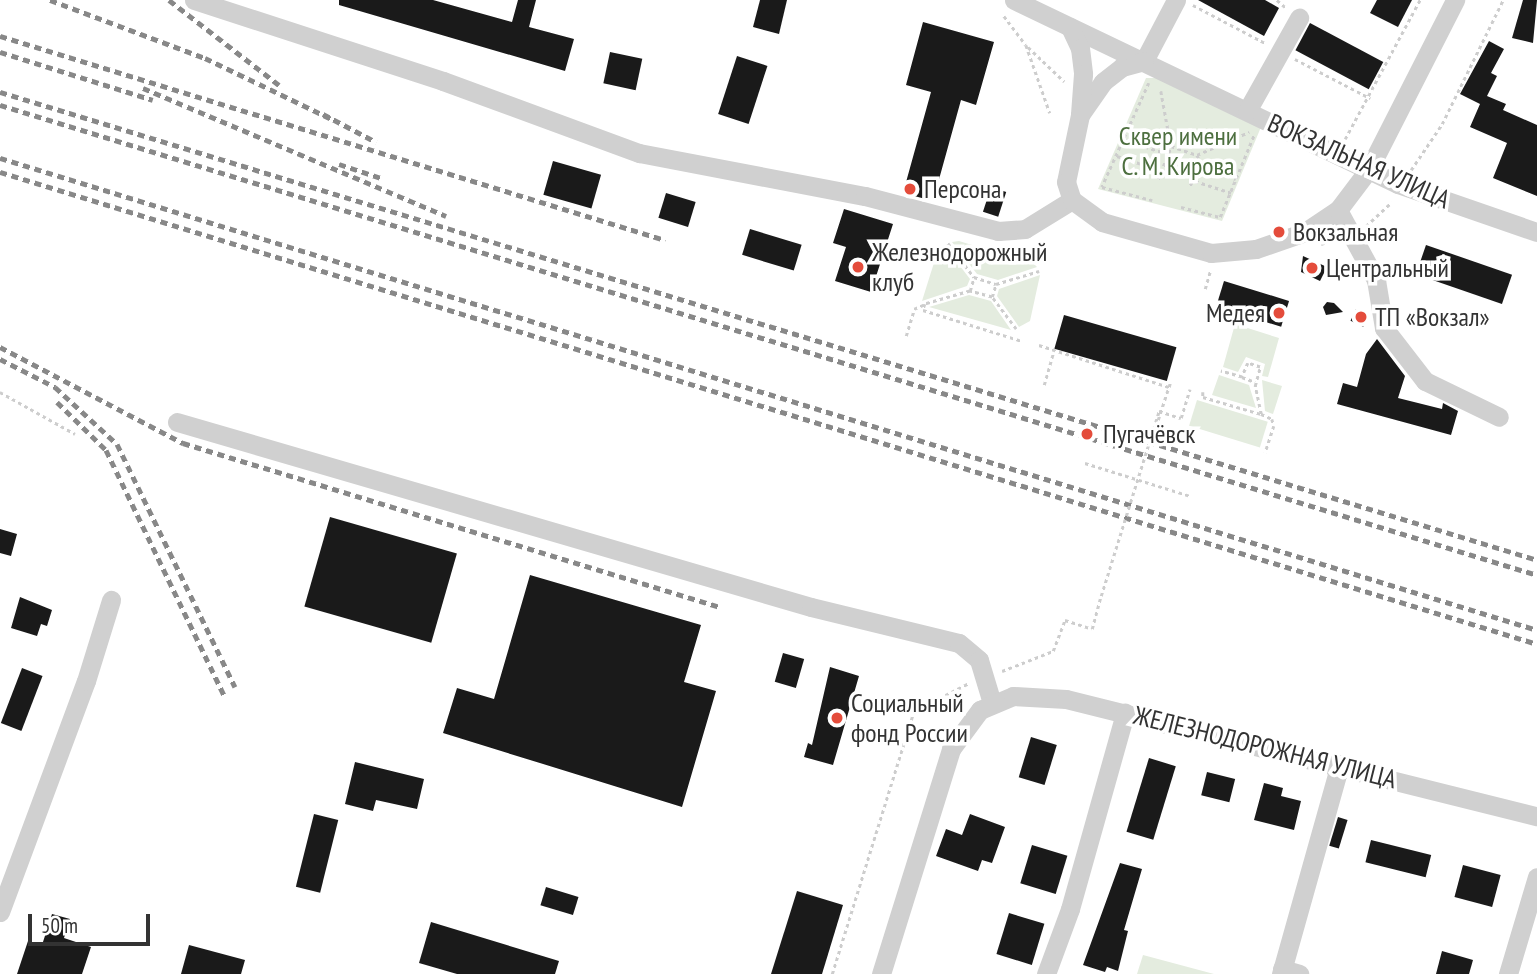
<!DOCTYPE html>
<html>
<head>
<meta charset="utf-8">
<style>
  body { margin:0 }
  #map { position:relative; width:1537px; height:974px; overflow:hidden; background:#fff; font-family:"PT Sans Narrow",sans-serif }
  div>[style] { position:absolute }
  [style*='--x'] { left:calc(var(--x)*1px); top:calc(var(--y)*1px); width:calc(var(--w)*1px); rotate:calc(var(--a)*1deg) }
  .green>* { inset:0; background:#e4ecdf; transform-origin:0 0 }
  .building>* { inset:0; background:#1a1a1a; transform-origin:0 0 }
  .path>* { height:2.5px; margin-top:-1.25px; transform-origin:0; background:repeating-linear-gradient(90deg,#cdcdcd 0 3.5px,transparent 0 7px) }
  .minor>* { height:19px; margin:-9.5px; padding:0 9.5px; transform-origin:9.5px; border-radius:9.5px; background:#d0d0d0 }
  .rail>* { height:5px; margin-top:-2.5px; transform-origin:0; background:repeating-linear-gradient(90deg,#888 0 7px,transparent 0 12px) }
  .path-bridge>* { height:2.5px; margin-top:-1.25px; transform-origin:0; background:repeating-linear-gradient(90deg,#cdcdcd 0 3.5px,transparent 0 7px) }
  .dots>* { width:19px; height:19px; translate:-50% -50%; box-sizing:border-box; border:4px solid #fff; border-radius:50% }
  span { translate:-50% -50%; white-space:nowrap; text-align:center; line-height:1.15; -webkit-text-stroke:7px #fff; paint-order:stroke }
  .park-label { font-size:26px; color:#4d6f3f }
  .street-label { font-size:26px; color:#333 }
  .poi-label { font-size:26px; color:#333 }
  .left { translate:0 -50%; text-align:left }
  .right { translate:-100% -50%; text-align:right }
  .scale { position:absolute; left:28px; top:914px; width:122px; height:32px; box-sizing:border-box; border:4px solid #333; border-top:0; padding-left:9px; font-size:21px; line-height:24px; white-space:nowrap; color:#333; -webkit-text-stroke:5px #fff; paint-order:stroke }
</style>
</head>
<body>
<div id="map">
  <div class="green">
    <div style="clip-path:polygon(1146px 78px,1159px 78px,1261px 127px,1222px 221px,1098px 189px)"></div>
    <div style="clip-path:polygon(959px 241px,1034px 264px,1037px 267px,998px 280px,977px 274px,952px 242px)"></div>
    <div style="clip-path:polygon(944px 245px,970px 279px,967px 286px,922px 301px,938px 250px)"></div>
    <div style="clip-path:polygon(1040px 275px,1030px 321px,1019px 327px,997px 296px,999px 289px)"></div>
    <div style="clip-path:polygon(969px 295px,991px 301px,1011px 330px,929px 307px)"></div>
    <div style="clip-path:polygon(1235px 324px,1279px 338px,1268px 377px,1262px 376px,1265px 364px,1246px 357px,1238px 372px,1223px 367px)"></div>
    <div style="clip-path:polygon(1219px 375px,1249px 385px,1256px 408px,1212px 395px)"></div>
    <div style="clip-path:polygon(1262px 380px,1282px 386px,1273px 414px,1265px 411px)"></div>
    <div style="left:1197px;top:400px;width:74px;height:27px;rotate:17deg"></div>
    <div style="clip-path:polygon(1143px 955px,1214px 974px,1137px 974px)"></div>
  </div>
  <div class="building">
    <div style="clip-path:polygon(339px 0,433px 0,512px 22px,518px 0,536px 0,529px 27px,574px 39px,565px 71px,339px 5px)"></div>
    <div style="clip-path:polygon(760px 0,787px 0,779px 34px,753px 27px)"></div>
    <div style="clip-path:polygon(1198px 0,1265px 0,1279px 8px,1264px 36px)"></div>
    <div style="clip-path:polygon(1377px 0,1412px 0,1398px 27px,1370px 13px)"></div>
    <div style="clip-path:polygon(1523px 0,1537px 0,1533px 43px,1512px 38px)"></div>
    <div style="clip-path:polygon(923px 22px,994px 42px,976px 105px,961px 100px,933px 201px,903px 193px,931px 92px,906px 85px)"></div>
    <div style="left:1310px;top:23px;width:83px;height:31px;rotate:28deg"></div>
    <div style="clip-path:polygon(1489px 41px,1504px 49px,1491px 73px,1497px 76px,1487px 96px,1506px 104px,1503px 110px,1537px 125px,1537px 196px,1493px 178px,1507px 143px,1470px 127px,1480px 104px,1460px 94px)"></div>
    <div style="left:610px;top:52px;width:33px;height:32px;rotate:12deg"></div>
    <div style="left:737px;top:56px;width:32px;height:61px;rotate:18deg"></div>
    <div style="left:553px;top:161px;width:50px;height:35px;rotate:16deg"></div>
    <div style="left:991px;top:187px;width:16px;height:26px;rotate:18deg"></div>
    <div style="left:666px;top:193px;width:31px;height:26px;rotate:17deg"></div>
    <div style="clip-path:polygon(844px 209px,893px 224px,871px 292px,835px 281px,846px 247px,833px 243px)"></div>
    <div style="left:750px;top:229px;width:54px;height:27px;rotate:17deg"></div>
    <div style="left:1426px;top:245px;width:91px;height:31px;rotate:19deg"></div>
    <div style="clip-path:polygon(1303px 256px,1327px 267px,1320px 281px,1301px 272px)"></div>
    <div style="left:1224px;top:281px;width:68px;height:27px;rotate:17deg"></div>
    <div style="clip-path:polygon(1327px 302px,1334px 303px,1343px 312px,1326px 315px,1323px 307px)"></div>
    <div style="left:1356px;top:309px;width:14px;height:13px;rotate:25deg"></div>
    <div style="left:1064px;top:315px;width:117px;height:35px;rotate:16deg"></div>
    <div style="clip-path:polygon(1377px 339px,1405px 376px,1398px 398px,1442px 409px,1443px 403px,1458px 411px,1451px 435px,1337px 404px,1343px 383px,1357px 387px,1366px 354px)"></div>
    <div style="left:330px;top:517px;width:132px;height:93px;rotate:16deg"></div>
    <div style="clip-path:polygon(0 529px,17px 534px,11px 556px,0 553px)"></div>
    <div style="clip-path:polygon(530px 575px,701px 625px,684px 682px,716px 691px,682px 807px,443px 733px,457px 688px,494px 699px)"></div>
    <div style="clip-path:polygon(20px 597px,52px 610px,47px 626px,41px 624px,37px 636px,11px 628px)"></div>
    <div style="left:783px;top:653px;width:22px;height:30px;rotate:16deg"></div>
    <div style="clip-path:polygon(830px 667px,859px 676px,833px 765px,804px 757px,808px 743px,812px 745px)"></div>
    <div style="left:22px;top:668px;width:22px;height:59px;rotate:21deg"></div>
    <div style="left:1031px;top:737px;width:27px;height:42px;rotate:17deg"></div>
    <div style="left:1149px;top:758px;width:28px;height:77px;rotate:17deg"></div>
    <div style="clip-path:polygon(355px 762px,424px 779px,417px 809px,376px 800px,373px 811px,345px 804px)"></div>
    <div style="left:1207px;top:772px;width:29px;height:24px;rotate:14deg"></div>
    <div style="clip-path:polygon(1264px 783px,1283px 788px,1281px 796px,1301px 801px,1294px 830px,1254px 820px)"></div>
    <div style="left:314px;top:814px;width:25px;height:75px;rotate:14deg"></div>
    <div style="clip-path:polygon(970px 814px,1005px 827px,992px 863px,982px 860px,978px 871px,936px 856px,946px 829px,962px 835px)"></div>
    <div style="left:1338px;top:817px;width:10px;height:30px;rotate:17deg"></div>
    <div style="left:1371px;top:840px;width:62px;height:23px;rotate:14deg"></div>
    <div style="left:1032px;top:845px;width:37px;height:40px;rotate:17deg"></div>
    <div style="clip-path:polygon(1120px 863px,1142px 869px,1124px 930px,1128px 931px,1118px 971px,1107px 967px,1105px 972px,1083px 965px)"></div>
    <div style="left:1463px;top:865px;width:39px;height:33px;rotate:15deg"></div>
    <div style="left:546px;top:887px;width:34px;height:19px;rotate:17deg"></div>
    <div style="clip-path:polygon(797px 891px,843px 905px,822px 974px,771px 974px)"></div>
    <div style="left:1009px;top:913px;width:37px;height:43px;rotate:17deg"></div>
    <div style="clip-path:polygon(52px 914px,70px 919px,64px 938px,91px 947px,82px 974px,17px 974px,28px 941px,42px 945px)"></div>
    <div style="clip-path:polygon(431px 922px,559px 961px,555px 974px,457px 974px,419px 963px)"></div>
    <div style="clip-path:polygon(189px 945px,245px 960px,241px 974px,181px 974px)"></div>
    <div style="clip-path:polygon(1442px 951px,1473px 960px,1469px 974px,1436px 974px)"></div>
  </div>
  <div class="path">
    <div style="--x:1277;--y:0;--w:11;--a:41"></div>
    <div style="--x:1193;--y:5;--w:81;--a:27.8"></div>
    <div style="--x:1004;--y:16;--w:36;--a:53"></div>
    <div style="--x:1026;--y:45;--w:72;--a:70.6"></div>
    <div style="--x:1028;--y:47;--w:50;--a:43.4"></div>
    <div style="--x:1295;--y:59;--w:85;--a:27.5"></div>
    <div style="--x:1149;--y:83;--w:114;--a:114.3"></div>
    <div style="--x:1102;--y:187;--w:52;--a:14.6"></div>
    <div style="--x:1161;--y:91;--w:56;--a:79.7"></div>
    <div style="--x:1345;--y:139;--w:158;--a:-61.7"></div>
    <div style="--x:1125;--y:140;--w:42;--a:18"></div>
    <div style="--x:1197;--y:155;--w:57;--a:-23.9"></div>
    <div style="--x:1117;--y:156;--w:45;--a:18"></div>
    <div style="--x:1202;--y:164;--w:37;--a:24"></div>
    <div style="--x:1411;--y:170;--w:55;--a:-56"></div>
    <div style="--x:1442;--y:124;--w:138;--a:-63.8"></div>
    <div style="--x:1158;--y:179;--w:35;--a:-68"></div>
    <div style="--x:1171;--y:146;--w:28;--a:19"></div>
    <div style="--x:1197;--y:155;--w:10;--a:61"></div>
    <div style="--x:1202;--y:164;--w:27;--a:118"></div>
    <div style="--x:1195;--y:181;--w:38;--a:18"></div>
    <div style="--x:1181;--y:207;--w:40;--a:14.4"></div>
    <div style="--x:1220;--y:217;--w:89;--a:-67.5"></div>
    <div style="--x:1366;--y:226;--w:35;--a:-43"></div>
    <div style="--x:948;--y:243;--w:43;--a:52.6"></div>
    <div style="--x:974;--y:277;--w:23;--a:18"></div>
    <div style="--x:996;--y:284;--w:45;--a:-16.8"></div>
    <div style="--x:1321;--y:244;--w:15;--a:-20"></div>
    <div style="--x:1205;--y:289;--w:18;--a:-74"></div>
    <div style="--x:970;--y:291;--w:15;--a:-74"></div>
    <div style="--x:992;--y:297;--w:14;--a:-73"></div>
    <div style="--x:1016;--y:329;--w:40;--a:-127"></div>
    <div style="--x:992;--y:297;--w:23;--a:-165"></div>
    <div style="--x:970;--y:291;--w:47;--a:163.9"></div>
    <div style="--x:925;--y:304;--w:6;--a:108"></div>
    <div style="--x:923;--y:310;--w:104;--a:17.4"></div>
    <div style="--x:906;--y:336;--w:28;--a:-73"></div>
    <div style="--x:914;--y:309;--w:12;--a:-24"></div>
    <div style="--x:1039;--y:345;--w:137;--a:17.9"></div>
    <div style="--x:1169;--y:387;--w:4;--a:-76"></div>
    <div style="--x:1242;--y:377;--w:14;--a:21"></div>
    <div style="--x:1044;--y:385;--w:33;--a:-74"></div>
    <div style="--x:0;--y:392;--w:86;--a:29.2"></div>
    <div style="--x:1203;--y:392;--w:5;--a:90"></div>
    <div style="--x:1203;--y:397;--w:60;--a:16.3"></div>
    <div style="--x:1261;--y:414;--w:29;--a:-102"></div>
    <div style="--x:1255;--y:386;--w:20;--a:-75"></div>
    <div style="--x:1260;--y:367;--w:13;--a:-162"></div>
    <div style="--x:1248;--y:363;--w:15;--a:113"></div>
    <div style="--x:1242;--y:377;--w:22;--a:-164"></div>
    <div style="--x:1159;--y:411;--w:23;--a:18"></div>
    <div style="--x:1181;--y:418;--w:30;--a:-73"></div>
    <div style="--x:1261;--y:414;--w:12;--a:24"></div>
    <div style="--x:1272;--y:419;--w:7;--a:74"></div>
    <div style="--x:1274;--y:426;--w:28;--a:108"></div>
    <div style="--x:1158;--y:420;--w:35;--a:-72"></div>
    <div style="--x:1085;--y:463;--w:110;--a:17.4"></div>
    <div style="--x:1002;--y:671;--w:55;--a:-21.4"></div>
    <div style="--x:1053;--y:651;--w:33;--a:-69"></div>
    <div style="--x:1065;--y:620;--w:28;--a:18"></div>
    <div style="--x:1092;--y:629;--w:34;--a:-75"></div>
    <div style="--x:832;--y:974;--w:275;--a:-72.7"></div>
    <div style="--x:914;--y:711;--w:62;--a:-27"></div>
  </div>
  <div class="minor">
    <div style="--x:194;--y:0;--w:262;--a:18"></div>
    <div style="--x:443;--y:81;--w:209;--a:20.2"></div>
    <div style="--x:639;--y:153;--w:230;--a:10.8"></div>
    <div style="--x:865;--y:196;--w:138;--a:14.7"></div>
    <div style="--x:998;--y:231;--w:27;--a:-4"></div>
    <div style="--x:1025;--y:229;--w:55;--a:-31.7"></div>
    <div style="--x:1014;--y:0;--w:426;--a:25.6"></div>
    <div style="--x:1398;--y:184;--w:147;--a:19.1"></div>
    <div style="--x:1176;--y:0;--w:69;--a:117.7"></div>
    <div style="--x:1144;--y:61;--w:23;--a:165"></div>
    <div style="--x:1122;--y:67;--w:24;--a:142"></div>
    <div style="--x:1103;--y:82;--w:40;--a:124.9"></div>
    <div style="--x:1080;--y:115;--w:68;--a:101.8"></div>
    <div style="--x:1066;--y:182;--w:19;--a:72"></div>
    <div style="--x:1072;--y:200;--w:37;--a:36"></div>
    <div style="--x:1102;--y:222;--w:113;--a:15.9"></div>
    <div style="--x:1211;--y:253;--w:45;--a:-5.1"></div>
    <div style="--x:1256;--y:249;--w:52;--a:-19.1"></div>
    <div style="--x:1305;--y:232;--w:40;--a:-34"></div>
    <div style="--x:1338;--y:210;--w:51;--a:-52.9"></div>
    <div style="--x:1369;--y:169;--w:190;--a:-63"></div>
    <div style="--x:1070;--y:27;--w:23;--a:65"></div>
    <div style="--x:1080;--y:48;--w:26;--a:83"></div>
    <div style="--x:1083;--y:74;--w:40;--a:94.3"></div>
    <div style="--x:1247;--y:111;--w:107;--a:-60.8"></div>
    <div style="--x:1338;--y:210;--w:80;--a:61.5"></div>
    <div style="--x:1376;--y:280;--w:49;--a:80.5"></div>
    <div style="--x:1384;--y:328;--w:67;--a:52.3"></div>
    <div style="--x:1425;--y:381;--w:82;--a:25.9"></div>
    <div style="--x:177;--y:422;--w:660;--a:16.27"></div>
    <div style="--x:811;--y:607;--w:152;--a:13.7"></div>
    <div style="--x:959;--y:643;--w:26;--a:40"></div>
    <div style="--x:979;--y:660;--w:45;--a:73.2"></div>
    <div style="--x:0;--y:912;--w:246;--a:-69.6"></div>
    <div style="--x:86;--y:681;--w:85;--a:-72.8"></div>
    <div style="--x:1282;--y:969;--w:18;--a:16"></div>
    <div style="--x:881;--y:974;--w:236;--a:-72.7"></div>
    <div style="--x:951;--y:749;--w:49;--a:-53.4"></div>
    <div style="--x:980;--y:710;--w:36;--a:-23"></div>
    <div style="--x:1013;--y:696;--w:53;--a:3.2"></div>
    <div style="--x:1066;--y:699;--w:485;--a:14"></div>
    <div style="--x:1046;--y:974;--w:69;--a:-69.7"></div>
    <div style="--x:1070;--y:909;--w:204;--a:-74.3"></div>
    <div style="--x:1281;--y:974;--w:218;--a:-74.3"></div>
    <div style="--x:1508;--y:974;--w:101;--a:-73.4"></div>
  </div>
  <div class="rail">
    <div style="--x:50;--y:0;--w:165;--a:20.5"></div>
    <div style="--x:205;--y:58;--w:141;--a:25.7"></div>
    <div style="--x:169;--y:0;--w:139;--a:37.7"></div>
    <div style="--x:0;--y:36;--w:696;--a:17.05"></div>
    <div style="--x:0;--y:52;--w:160;--a:17.4"></div>
    <div style="--x:143;--y:88;--w:329;--a:22.9"></div>
    <div style="--x:0;--y:92;--w:1607;--a:16.93"></div>
    <div style="--x:0;--y:105;--w:1607;--a:17"></div>
    <div style="--x:323;--y:114;--w:60;--a:27.8"></div>
    <div style="--x:0;--y:158;--w:1608;--a:17.07"></div>
    <div style="--x:339;--y:164;--w:47;--a:18.4"></div>
    <div style="--x:0;--y:172;--w:1608;--a:17.07"></div>
    <div style="--x:0;--y:347;--w:207;--a:27.7"></div>
    <div style="--x:183;--y:443;--w:561;--a:16.98"></div>
    <div style="--x:0;--y:359;--w:62;--a:27"></div>
    <div style="--x:55;--y:387;--w:84;--a:42.6"></div>
    <div style="--x:117;--y:444;--w:270;--a:64.1"></div>
    <div style="--x:57;--y:402;--w:69;--a:44.4"></div>
    <div style="--x:106;--y:450;--w:274;--a:64.3"></div>
  </div>
  <div class="path-bridge">
    <div style="--x:1101;--y:596;--w:194;--a:-72.6"></div>
  </div>
  <div class="dots">
    <div style="left:910px;top:189px;background:#e44c3b"></div>
    <div style="left:1279px;top:232px;background:#e44c3b"></div>
    <div style="left:858px;top:267px;background:#e44c3b"></div>
    <div style="left:1312px;top:268px;background:#e44c3b"></div>
    <div style="left:1279px;top:313px;background:#e44c3b"></div>
    <div style="left:1361px;top:317px;background:#e44c3b"></div>
    <div style="left:1087px;top:434px;background:#e44c3b"></div>
    <div style="left:837px;top:718px;background:#e44c3b"></div>
  </div>
  <div class="park-label">
    <span style="left:1178px;top:151px">Сквер имени<br>С. М. Кирова</span>
  </div>
  <div class="street-label">
    <span style="left:1359px;top:161px;rotate:24deg">ВОКЗАЛЬНАЯ УЛИЦА</span>
    <span style="left:1265px;top:747px;rotate:14deg">ЖЕЛЕЗНОДОРОЖНАЯ УЛИЦА</span>
  </div>
  <div class="poi-label">
    <span class="left" style="left:924px;top:189px">Персона</span>
    <span class="left" style="left:1293px;top:232px">Вокзальная</span>
    <span class="left" style="left:872px;top:267px">Железнодорожный<br>клуб</span>
    <span class="left" style="left:1326px;top:268px">Центральный</span>
    <span class="right" style="left:1265px;top:313px">Медея</span>
    <span class="left" style="left:1375px;top:317px">ТП «Вокзал»</span>
    <span class="left" style="left:1103px;top:434px">Пугачёвск</span>
    <span class="left" style="left:851px;top:718px">Социальный<br>фонд России</span>
  </div>
  <div class="scale">50 m</div>
</div>
</body>
</html>
